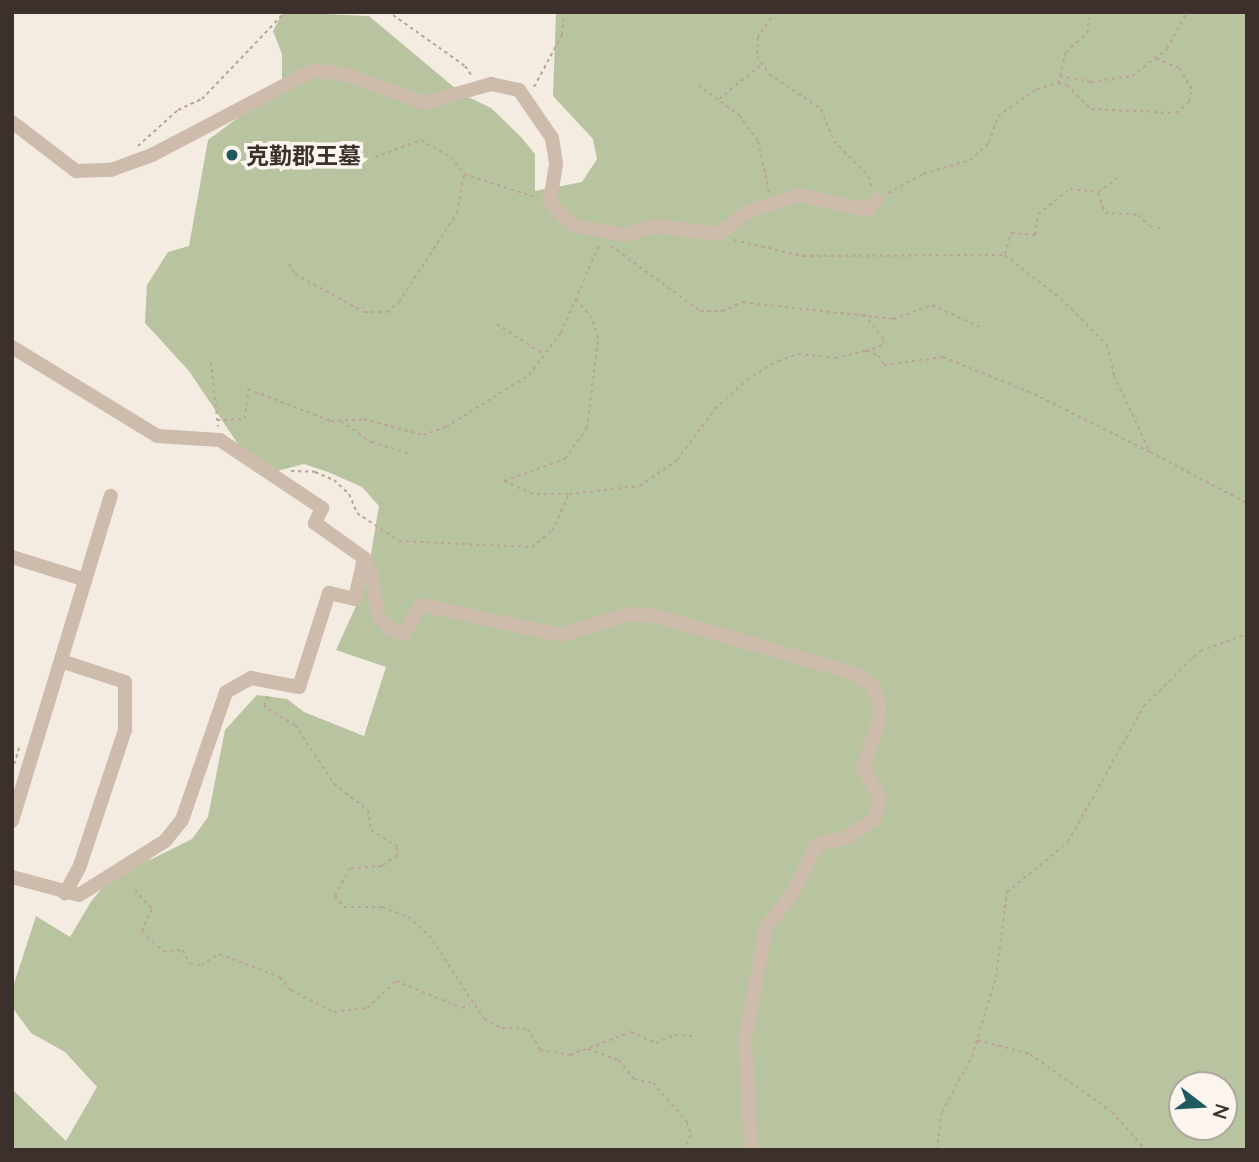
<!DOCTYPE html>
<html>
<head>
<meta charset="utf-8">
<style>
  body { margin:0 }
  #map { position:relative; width:1259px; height:1162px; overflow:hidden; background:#f4ebe1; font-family:Lato,"Noto Sans SC",sans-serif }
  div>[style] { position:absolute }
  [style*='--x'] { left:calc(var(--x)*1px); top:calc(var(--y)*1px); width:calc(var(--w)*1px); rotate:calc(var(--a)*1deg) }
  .green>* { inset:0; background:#b8c4a0 }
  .path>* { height:2px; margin-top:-1px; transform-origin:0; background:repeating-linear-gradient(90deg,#b9a596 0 3.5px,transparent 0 7px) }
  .minor>* { height:14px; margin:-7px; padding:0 7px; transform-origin:7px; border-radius:7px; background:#cdbbac }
  .dots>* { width:19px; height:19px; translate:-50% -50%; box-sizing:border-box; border:4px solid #fbf5ee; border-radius:50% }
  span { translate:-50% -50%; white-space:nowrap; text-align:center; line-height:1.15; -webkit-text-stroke:7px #fbf5ee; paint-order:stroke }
  .poi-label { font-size:23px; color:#3b302b; font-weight:700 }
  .left { translate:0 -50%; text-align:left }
  .frame { position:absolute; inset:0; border:14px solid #3b302b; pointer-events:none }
  .north { position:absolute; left:1168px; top:1071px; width:70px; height:70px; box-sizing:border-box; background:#fbf5ee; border:2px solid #aea6a0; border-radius:50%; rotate:107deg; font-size:19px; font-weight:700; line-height:28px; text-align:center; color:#3b302b }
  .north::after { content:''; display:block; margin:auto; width:24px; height:32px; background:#1f5a5e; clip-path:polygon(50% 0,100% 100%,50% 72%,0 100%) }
</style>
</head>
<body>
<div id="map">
  <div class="green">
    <div style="clip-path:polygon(evenodd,283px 12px,369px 16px,462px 94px,491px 108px,521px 137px,535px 154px,535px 191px,582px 182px,597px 159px,593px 139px,553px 96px,556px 12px,1247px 12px,1247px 1150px,12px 1150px,12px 1089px,66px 1141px,97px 1087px,65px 1052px,31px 1033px,12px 1007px,12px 990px,36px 916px,70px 937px,92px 900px,119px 869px,152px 859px,192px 839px,208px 817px,225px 730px,257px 695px,287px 699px,304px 712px,364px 736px,386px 667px,336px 650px,366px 584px,379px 506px,362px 487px,328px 472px,304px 464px,269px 473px,246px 456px,189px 371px,145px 323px,147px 285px,168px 252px,189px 246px,208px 140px,282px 85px,282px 54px,273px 31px,283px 12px,1182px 1085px,1224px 1085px,1224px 1127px,1182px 1127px,1182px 1085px)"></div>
  </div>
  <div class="path">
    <div style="--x:775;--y:12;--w:30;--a:124"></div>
    <div style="--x:758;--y:37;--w:19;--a:93"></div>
    <div style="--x:757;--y:56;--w:22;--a:56"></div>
    <div style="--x:769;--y:74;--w:63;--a:33.9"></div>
    <div style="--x:821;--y:109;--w:35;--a:68"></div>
    <div style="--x:834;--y:141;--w:49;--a:45.8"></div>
    <div style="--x:868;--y:176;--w:13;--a:72"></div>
    <div style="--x:393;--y:15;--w:88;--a:35.3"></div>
    <div style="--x:465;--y:66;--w:12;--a:55"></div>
    <div style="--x:1060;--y:76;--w:32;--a:11"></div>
    <div style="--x:1091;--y:82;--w:41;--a:-8.3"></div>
    <div style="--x:1132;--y:76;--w:44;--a:-37.6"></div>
    <div style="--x:1167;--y:49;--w:42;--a:-61.6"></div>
    <div style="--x:1058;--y:83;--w:32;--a:-76"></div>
    <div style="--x:1066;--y:52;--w:28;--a:-42"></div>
    <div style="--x:1087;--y:33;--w:15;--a:-82"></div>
    <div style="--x:698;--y:85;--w:51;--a:36.2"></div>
    <div style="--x:739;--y:115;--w:32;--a:54"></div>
    <div style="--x:758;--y:141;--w:52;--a:77.8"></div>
    <div style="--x:534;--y:87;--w:59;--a:-61.7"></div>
    <div style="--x:562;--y:35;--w:23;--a:-85"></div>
    <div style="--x:719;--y:99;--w:54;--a:-39"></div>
    <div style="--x:138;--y:146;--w:54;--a:-42"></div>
    <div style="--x:178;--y:110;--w:26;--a:-25"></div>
    <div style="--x:202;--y:99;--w:120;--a:-46.3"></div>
    <div style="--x:375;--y:157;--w:49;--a:-20.3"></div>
    <div style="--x:421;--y:140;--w:34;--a:30"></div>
    <div style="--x:451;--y:157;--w:21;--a:53"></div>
    <div style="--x:464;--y:174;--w:78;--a:18"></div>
    <div style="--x:888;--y:193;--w:40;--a:-28"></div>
    <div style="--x:923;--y:174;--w:49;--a:-16.6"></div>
    <div style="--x:970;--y:160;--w:25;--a:-42"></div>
    <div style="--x:989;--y:143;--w:28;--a:-72"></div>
    <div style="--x:998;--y:116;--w:47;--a:-34.7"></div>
    <div style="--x:1037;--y:89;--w:22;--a:-16"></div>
    <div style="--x:1058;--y:83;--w:9;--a:13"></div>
    <div style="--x:1067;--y:85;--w:34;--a:45"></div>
    <div style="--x:1091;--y:109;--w:85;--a:2.7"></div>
    <div style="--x:1176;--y:113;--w:17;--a:-40"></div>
    <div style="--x:1189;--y:102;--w:13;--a:-77"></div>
    <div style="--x:1192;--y:89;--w:25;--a:-122"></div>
    <div style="--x:1179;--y:68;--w:25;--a:-157"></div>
    <div style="--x:1098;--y:193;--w:21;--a:71"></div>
    <div style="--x:1105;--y:213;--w:33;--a:3"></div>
    <div style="--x:1138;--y:215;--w:16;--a:43"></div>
    <div style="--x:1150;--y:226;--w:12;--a:14"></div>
    <div style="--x:734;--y:240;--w:71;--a:13.1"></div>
    <div style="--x:803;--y:256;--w:202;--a:-0.3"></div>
    <div style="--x:1005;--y:255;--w:71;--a:38.2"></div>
    <div style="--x:1061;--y:299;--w:65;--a:45"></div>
    <div style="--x:1107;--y:345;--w:32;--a:77"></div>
    <div style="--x:1114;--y:376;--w:84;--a:64.7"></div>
    <div style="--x:1150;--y:452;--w:110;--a:27.7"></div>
    <div style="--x:611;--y:246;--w:110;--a:36.1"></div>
    <div style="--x:700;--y:311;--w:22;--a:0"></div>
    <div style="--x:722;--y:311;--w:23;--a:-23"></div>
    <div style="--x:743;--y:302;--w:151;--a:6.5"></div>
    <div style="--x:893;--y:319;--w:41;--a:-19.7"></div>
    <div style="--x:932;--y:305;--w:57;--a:24.8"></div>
    <div style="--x:1005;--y:254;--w:22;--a:-74"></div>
    <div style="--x:1011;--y:233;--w:24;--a:5"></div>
    <div style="--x:1035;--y:235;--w:21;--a:-82"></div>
    <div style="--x:1038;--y:214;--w:41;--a:-38"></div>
    <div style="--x:1070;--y:189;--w:28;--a:6"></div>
    <div style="--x:1098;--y:192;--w:27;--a:-36"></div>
    <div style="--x:289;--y:264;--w:12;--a:59"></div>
    <div style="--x:295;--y:274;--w:79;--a:28.8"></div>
    <div style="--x:364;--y:312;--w:23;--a:0"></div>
    <div style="--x:387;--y:312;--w:16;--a:-40"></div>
    <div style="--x:399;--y:302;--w:106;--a:-56.9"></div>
    <div style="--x:457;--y:213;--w:40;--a:-80"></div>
    <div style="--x:864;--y:314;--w:33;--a:52"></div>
    <div style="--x:884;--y:340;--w:5;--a:112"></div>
    <div style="--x:882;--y:345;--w:17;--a:159"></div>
    <div style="--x:497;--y:324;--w:55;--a:33.1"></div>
    <div style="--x:211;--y:362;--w:65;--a:83.9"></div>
    <div style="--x:217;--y:420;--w:28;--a:-2"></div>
    <div style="--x:245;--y:419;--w:30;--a:-84"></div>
    <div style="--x:248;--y:389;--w:89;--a:21.1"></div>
    <div style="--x:331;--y:421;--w:33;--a:-3"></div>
    <div style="--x:364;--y:419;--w:61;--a:15.2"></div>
    <div style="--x:423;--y:435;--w:24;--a:-19"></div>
    <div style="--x:446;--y:427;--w:98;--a:-32.1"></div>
    <div style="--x:529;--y:375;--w:53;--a:-52.7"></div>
    <div style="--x:561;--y:333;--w:98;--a:-66.6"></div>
    <div style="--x:341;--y:421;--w:37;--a:35"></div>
    <div style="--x:371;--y:442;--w:39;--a:17"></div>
    <div style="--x:291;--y:471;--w:24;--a:2"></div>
    <div style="--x:315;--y:472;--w:21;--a:23"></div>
    <div style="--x:334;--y:480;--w:21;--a:43"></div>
    <div style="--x:349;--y:494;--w:21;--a:67"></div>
    <div style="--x:357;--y:513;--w:50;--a:33.7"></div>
    <div style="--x:399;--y:541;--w:133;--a:2.6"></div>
    <div style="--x:532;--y:547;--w:26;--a:-39"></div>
    <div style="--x:552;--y:531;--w:41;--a:-65.3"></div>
    <div style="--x:569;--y:494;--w:71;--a:-6.4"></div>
    <div style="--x:640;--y:486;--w:45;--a:-35.1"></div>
    <div style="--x:677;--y:460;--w:64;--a:-53.3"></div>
    <div style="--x:715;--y:409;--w:43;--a:-42.2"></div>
    <div style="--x:747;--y:380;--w:36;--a:-32"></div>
    <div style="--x:778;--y:361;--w:21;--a:-19"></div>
    <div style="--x:798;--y:354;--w:37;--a:6"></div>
    <div style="--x:835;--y:358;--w:32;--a:-13"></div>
    <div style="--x:866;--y:351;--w:13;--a:18"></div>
    <div style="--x:878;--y:355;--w:12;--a:59"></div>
    <div style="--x:884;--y:365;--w:60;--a:-7.7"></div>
    <div style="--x:943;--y:357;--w:98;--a:22.1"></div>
    <div style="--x:1034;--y:394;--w:130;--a:26.6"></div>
    <div style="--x:568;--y:494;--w:35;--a:180"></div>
    <div style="--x:533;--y:494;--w:32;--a:-156"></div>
    <div style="--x:504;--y:481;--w:65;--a:-19.8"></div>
    <div style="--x:565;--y:459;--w:38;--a:-55"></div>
    <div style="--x:587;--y:428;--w:91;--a:-83"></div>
    <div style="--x:598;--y:338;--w:21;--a:-107"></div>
    <div style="--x:592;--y:318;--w:25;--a:-130"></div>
    <div style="--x:268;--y:696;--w:10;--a:114"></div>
    <div style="--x:264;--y:705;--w:6;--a:45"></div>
    <div style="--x:268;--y:709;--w:31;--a:31"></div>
    <div style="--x:295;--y:725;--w:71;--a:56.5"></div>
    <div style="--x:334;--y:784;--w:43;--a:37.4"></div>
    <div style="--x:368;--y:810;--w:20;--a:81"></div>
    <div style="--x:371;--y:830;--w:31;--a:32"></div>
    <div style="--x:397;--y:846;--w:9;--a:90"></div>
    <div style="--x:397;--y:855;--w:19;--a:144"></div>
    <div style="--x:382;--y:866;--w:32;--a:176"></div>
    <div style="--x:350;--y:868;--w:32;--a:118"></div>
    <div style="--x:335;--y:896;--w:14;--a:51"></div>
    <div style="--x:344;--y:907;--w:38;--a:0"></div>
    <div style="--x:382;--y:907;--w:28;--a:21"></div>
    <div style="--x:408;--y:917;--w:28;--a:41"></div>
    <div style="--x:429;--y:935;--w:100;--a:56.8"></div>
    <div style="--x:484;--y:1019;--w:20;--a:27"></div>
    <div style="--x:502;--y:1028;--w:26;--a:2"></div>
    <div style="--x:528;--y:1029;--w:24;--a:60"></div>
    <div style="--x:540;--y:1050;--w:30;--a:9"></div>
    <div style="--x:570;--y:1055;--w:65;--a:-20.7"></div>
    <div style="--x:631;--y:1032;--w:27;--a:24"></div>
    <div style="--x:656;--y:1043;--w:21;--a:-23"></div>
    <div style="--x:675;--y:1035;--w:17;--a:3"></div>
    <div style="--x:12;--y:771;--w:27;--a:-73"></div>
    <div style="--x:135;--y:890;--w:25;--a:48"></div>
    <div style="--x:152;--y:909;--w:23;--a:115"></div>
    <div style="--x:142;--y:930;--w:9;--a:54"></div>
    <div style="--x:147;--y:937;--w:21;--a:41"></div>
    <div style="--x:163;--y:951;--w:19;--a:-3"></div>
    <div style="--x:182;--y:950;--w:16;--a:60"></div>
    <div style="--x:190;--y:964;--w:11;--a:5"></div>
    <div style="--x:201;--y:965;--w:21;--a:-31"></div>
    <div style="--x:219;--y:954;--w:65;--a:20.7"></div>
    <div style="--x:280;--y:977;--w:17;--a:50"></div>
    <div style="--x:291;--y:990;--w:48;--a:27.1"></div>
    <div style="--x:334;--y:1012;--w:33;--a:-7"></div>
    <div style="--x:367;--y:1008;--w:40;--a:-43"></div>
    <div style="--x:396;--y:981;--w:71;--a:22.2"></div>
    <div style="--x:462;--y:1008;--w:9;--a:-27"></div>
    <div style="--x:978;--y:1040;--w:54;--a:15.1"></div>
    <div style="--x:1030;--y:1054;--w:100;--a:35.3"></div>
    <div style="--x:1112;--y:1112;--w:51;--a:48.2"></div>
    <div style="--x:588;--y:1049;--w:33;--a:20"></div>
    <div style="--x:619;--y:1060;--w:24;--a:52"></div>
    <div style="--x:634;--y:1079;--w:19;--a:12"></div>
    <div style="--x:653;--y:1083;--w:52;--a:48.9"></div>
    <div style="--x:687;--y:1122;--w:14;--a:73"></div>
    <div style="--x:691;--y:1135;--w:17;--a:118"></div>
    <div style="--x:937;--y:1150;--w:38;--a:-83"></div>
    <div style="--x:942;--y:1112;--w:63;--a:-61.4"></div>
    <div style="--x:972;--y:1057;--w:84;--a:-73.3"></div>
    <div style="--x:996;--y:977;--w:86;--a:-82.6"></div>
    <div style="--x:1007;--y:892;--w:79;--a:-39.3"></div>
    <div style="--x:1068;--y:842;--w:156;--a:-60.8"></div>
    <div style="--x:1144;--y:706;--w:78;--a:-44.5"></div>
    <div style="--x:1200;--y:651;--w:50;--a:-19.9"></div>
  </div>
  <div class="minor">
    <div style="--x:12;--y:122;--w:81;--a:37.4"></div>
    <div style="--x:76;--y:171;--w:35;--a:-2"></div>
    <div style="--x:111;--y:170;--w:44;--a:-20.1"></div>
    <div style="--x:152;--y:155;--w:183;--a:-27.7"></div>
    <div style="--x:314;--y:70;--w:36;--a:9"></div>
    <div style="--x:350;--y:76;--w:80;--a:19.8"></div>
    <div style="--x:425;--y:103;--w:69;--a:-16.1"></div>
    <div style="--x:491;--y:84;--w:29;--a:12"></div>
    <div style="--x:519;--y:90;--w:58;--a:55.5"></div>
    <div style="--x:552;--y:138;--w:26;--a:81"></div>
    <div style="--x:556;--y:164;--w:39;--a:99"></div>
    <div style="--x:550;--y:203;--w:31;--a:45"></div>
    <div style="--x:572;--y:225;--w:53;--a:10.9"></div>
    <div style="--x:624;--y:235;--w:32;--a:-16"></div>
    <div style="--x:655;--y:226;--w:64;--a:7.2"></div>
    <div style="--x:718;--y:234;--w:36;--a:-37"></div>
    <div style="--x:747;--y:212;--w:55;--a:-18.1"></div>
    <div style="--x:799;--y:195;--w:71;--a:12.3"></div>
    <div style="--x:868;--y:210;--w:13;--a:-51"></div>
    <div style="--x:12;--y:347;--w:170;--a:31.5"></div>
    <div style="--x:157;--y:436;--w:63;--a:3.6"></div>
    <div style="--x:220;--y:440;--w:123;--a:33.7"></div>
    <div style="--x:322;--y:508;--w:17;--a:115"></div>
    <div style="--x:315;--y:523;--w:60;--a:35.5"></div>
    <div style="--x:364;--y:558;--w:20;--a:66"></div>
    <div style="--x:372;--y:576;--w:40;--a:81.5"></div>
    <div style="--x:378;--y:616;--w:19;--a:47"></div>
    <div style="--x:391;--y:630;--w:13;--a:18"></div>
    <div style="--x:403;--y:634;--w:34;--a:-58"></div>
    <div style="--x:421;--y:605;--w:143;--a:12.1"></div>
    <div style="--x:561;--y:635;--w:70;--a:-17.4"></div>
    <div style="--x:628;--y:614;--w:28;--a:4"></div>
    <div style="--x:656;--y:616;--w:207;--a:16.2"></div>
    <div style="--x:855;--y:674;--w:19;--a:32"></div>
    <div style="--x:871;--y:684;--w:20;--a:66"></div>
    <div style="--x:879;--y:702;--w:18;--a:90"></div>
    <div style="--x:879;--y:720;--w:51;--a:108.4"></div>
    <div style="--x:863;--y:768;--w:34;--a:60"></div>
    <div style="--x:880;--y:797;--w:24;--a:105"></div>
    <div style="--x:874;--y:820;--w:36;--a:148"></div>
    <div style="--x:844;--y:839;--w:27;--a:170"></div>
    <div style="--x:817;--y:844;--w:55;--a:116.1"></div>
    <div style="--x:793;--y:893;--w:43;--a:128.5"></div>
    <div style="--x:766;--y:927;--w:114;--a:100.6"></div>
    <div style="--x:745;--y:1039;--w:111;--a:86.9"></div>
    <div style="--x:12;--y:557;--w:77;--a:17.3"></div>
    <div style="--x:61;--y:661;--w:67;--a:18.2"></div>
    <div style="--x:125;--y:682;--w:48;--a:90"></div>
    <div style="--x:125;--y:730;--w:145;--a:108.4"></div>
    <div style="--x:79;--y:868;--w:29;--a:119"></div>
    <div style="--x:12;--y:821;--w:340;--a:-73.1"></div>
    <div style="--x:12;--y:877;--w:69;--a:15"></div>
    <div style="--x:79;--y:895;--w:102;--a:-32.1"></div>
    <div style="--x:165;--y:841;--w:27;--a:-51"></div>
    <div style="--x:182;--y:820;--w:135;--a:-71"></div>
    <div style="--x:226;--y:692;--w:29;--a:-29"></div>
    <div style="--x:251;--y:678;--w:49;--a:10.6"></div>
    <div style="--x:299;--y:687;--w:99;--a:-72.3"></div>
    <div style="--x:329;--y:593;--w:27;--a:13"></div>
    <div style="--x:355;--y:599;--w:42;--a:-77.6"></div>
  </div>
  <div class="dots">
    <div style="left:232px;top:155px;background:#1f5a5e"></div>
  </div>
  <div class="poi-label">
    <span class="left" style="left:246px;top:155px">克勤郡王墓</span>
  </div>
  <div class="frame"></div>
  <div class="north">N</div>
</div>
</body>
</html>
